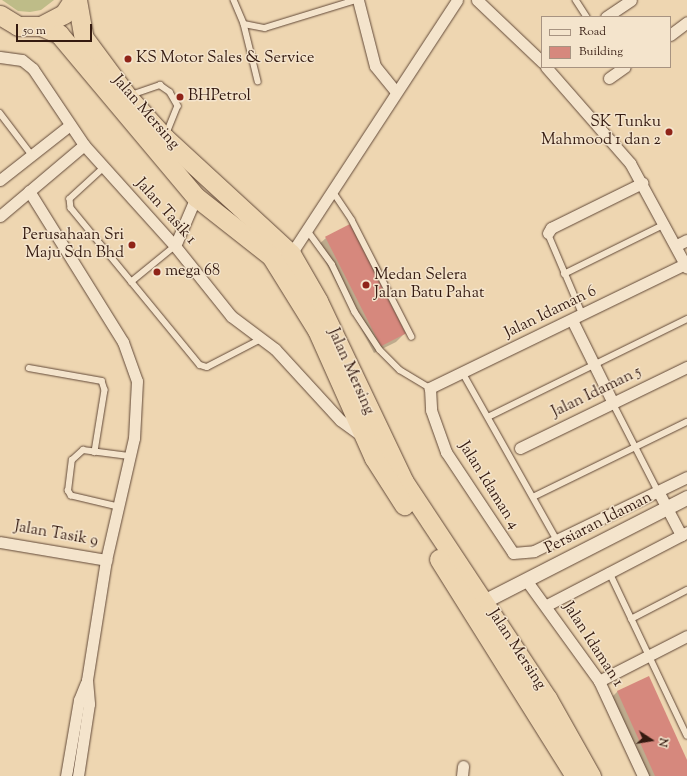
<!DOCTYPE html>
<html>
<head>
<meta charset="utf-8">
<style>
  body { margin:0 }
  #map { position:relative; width:687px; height:776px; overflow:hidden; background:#eed6b1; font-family:"Sorts Mill Goudy",serif }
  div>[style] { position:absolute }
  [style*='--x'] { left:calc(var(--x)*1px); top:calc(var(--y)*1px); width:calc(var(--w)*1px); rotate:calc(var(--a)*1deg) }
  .green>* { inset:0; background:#bebc88 }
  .shadow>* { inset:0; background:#0003 }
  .building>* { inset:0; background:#d6887d; transform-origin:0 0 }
  .roads { filter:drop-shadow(0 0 1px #624938) drop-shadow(0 0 1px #624938) }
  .service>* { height:5.5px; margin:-2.75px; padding:0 2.75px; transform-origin:2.75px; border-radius:2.75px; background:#f4e4cc }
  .minor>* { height:11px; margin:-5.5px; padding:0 5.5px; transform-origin:5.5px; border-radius:5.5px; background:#f4e4cc }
  .tertiary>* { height:14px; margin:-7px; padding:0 7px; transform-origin:7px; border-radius:7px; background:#f4e4cc }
  .trunk>* { height:19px; margin:-9.5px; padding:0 9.5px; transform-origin:9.5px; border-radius:9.5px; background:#eed6b1 }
  .dots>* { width:11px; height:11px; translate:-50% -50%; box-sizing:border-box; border:2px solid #f4e4cc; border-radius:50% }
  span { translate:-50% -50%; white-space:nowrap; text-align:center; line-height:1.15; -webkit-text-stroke:3px #f4e4cc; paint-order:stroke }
  .poi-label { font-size:16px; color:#341a10 }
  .left { translate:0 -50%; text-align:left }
  .right { translate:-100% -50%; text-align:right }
  .street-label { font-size:16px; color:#341a10 }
  .legend { position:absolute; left:541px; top:16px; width:130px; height:52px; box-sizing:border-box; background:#f4e4cc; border:1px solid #a79381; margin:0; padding:5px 7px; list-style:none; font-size:12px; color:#341a10 }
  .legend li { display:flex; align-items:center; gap:8px; height:20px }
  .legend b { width:20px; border:1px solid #a79381 }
  .north { position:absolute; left:631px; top:720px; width:40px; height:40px; -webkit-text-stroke:3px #f4e4cc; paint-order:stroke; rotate:102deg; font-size:11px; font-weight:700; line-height:16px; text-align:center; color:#341a10 }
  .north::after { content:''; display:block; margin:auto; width:14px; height:18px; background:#341a10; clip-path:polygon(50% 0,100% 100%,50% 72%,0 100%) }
  .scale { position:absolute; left:16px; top:24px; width:76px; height:18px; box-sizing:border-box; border:2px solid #341a10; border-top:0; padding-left:5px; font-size:12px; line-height:14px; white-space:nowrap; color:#341a10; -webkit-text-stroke:3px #f4e4cc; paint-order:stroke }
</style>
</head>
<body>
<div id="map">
  <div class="green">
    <div style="clip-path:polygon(2px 0,54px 0,41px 10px,30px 12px,18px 11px)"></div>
  </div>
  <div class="shadow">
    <div style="clip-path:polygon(326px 238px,404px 334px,396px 342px,374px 353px,317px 246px)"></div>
    <div style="clip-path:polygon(618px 691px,687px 764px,687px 776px,644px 776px,610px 699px)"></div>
  </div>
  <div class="building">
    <div style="left:350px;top:224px;width:123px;height:28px;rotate:63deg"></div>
    <div style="clip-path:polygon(649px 676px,687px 760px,687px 776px,655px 776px,617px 691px)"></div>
  </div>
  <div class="roads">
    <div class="service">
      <div style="--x:234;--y:0;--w:26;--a:67"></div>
      <div style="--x:244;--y:24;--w:21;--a:11"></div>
      <div style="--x:265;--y:28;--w:95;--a:-17.1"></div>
      <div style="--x:576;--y:0;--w:20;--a:57"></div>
      <div style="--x:244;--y:24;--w:59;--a:76.2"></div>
      <div style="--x:131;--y:95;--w:31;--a:-19"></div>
      <div style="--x:160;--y:85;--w:12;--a:35"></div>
      <div style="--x:170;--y:92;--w:16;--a:60"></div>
      <div style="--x:178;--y:106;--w:31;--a:112"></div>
      <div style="--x:0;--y:113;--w:53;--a:52.7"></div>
      <div style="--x:104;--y:168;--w:46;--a:137.6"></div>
      <div style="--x:70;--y:199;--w:9;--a:84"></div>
      <div style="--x:71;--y:208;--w:203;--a:50.6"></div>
      <div style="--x:200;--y:365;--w:7;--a:16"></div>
      <div style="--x:207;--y:367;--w:59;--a:-27.4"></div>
      <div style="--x:334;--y:193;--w:32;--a:56"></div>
      <div style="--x:352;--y:220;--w:131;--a:62.9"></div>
      <div style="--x:308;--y:231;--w:41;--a:54"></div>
      <div style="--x:332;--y:264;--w:53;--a:64.4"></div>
      <div style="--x:355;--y:312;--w:45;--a:56.7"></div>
      <div style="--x:380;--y:350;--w:28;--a:45"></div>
      <div style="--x:400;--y:370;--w:35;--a:31"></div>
      <div style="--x:548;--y:233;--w:89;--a:66.9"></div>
      <div style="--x:564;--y:274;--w:113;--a:-26.3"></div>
      <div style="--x:131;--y:282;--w:57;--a:-39.3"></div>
      <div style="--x:29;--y:368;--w:74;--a:10.1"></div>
      <div style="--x:102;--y:381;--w:9;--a:72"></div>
      <div style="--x:105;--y:390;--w:63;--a:99.2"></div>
      <div style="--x:463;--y:373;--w:192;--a:60.6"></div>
      <div style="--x:613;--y:403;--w:99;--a:62.9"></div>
      <div style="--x:488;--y:417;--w:222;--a:-26.2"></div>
      <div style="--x:533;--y:497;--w:171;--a:-26"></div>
      <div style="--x:118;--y:507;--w:48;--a:-166.8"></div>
      <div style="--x:71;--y:496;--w:6;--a:-121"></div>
      <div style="--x:68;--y:491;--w:31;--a:-83"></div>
      <div style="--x:72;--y:460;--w:15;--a:-42"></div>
      <div style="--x:83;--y:450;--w:46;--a:7.4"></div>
      <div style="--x:609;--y:571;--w:182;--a:64.6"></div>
      <div style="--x:631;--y:619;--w:63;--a:-27.4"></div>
    </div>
    <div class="minor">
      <div style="--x:358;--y:0;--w:68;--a:75.6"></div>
      <div style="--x:375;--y:66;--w:33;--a:51"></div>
      <div style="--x:477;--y:0;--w:90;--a:43.6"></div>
      <div style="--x:606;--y:17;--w:30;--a:-34"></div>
      <div style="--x:670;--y:35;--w:21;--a:-37"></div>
      <div style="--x:0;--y:57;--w:22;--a:8"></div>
      <div style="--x:22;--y:60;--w:14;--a:39"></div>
      <div style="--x:33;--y:69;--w:92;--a:56.1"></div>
      <div style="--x:84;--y:145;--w:136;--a:48"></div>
      <div style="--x:175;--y:246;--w:90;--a:51.3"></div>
      <div style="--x:231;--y:316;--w:55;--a:36.9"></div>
      <div style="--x:275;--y:349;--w:96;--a:47.5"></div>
      <div style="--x:340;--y:420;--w:29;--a:36"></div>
      <div style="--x:546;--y:67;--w:128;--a:48.8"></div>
      <div style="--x:630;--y:163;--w:119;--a:61.5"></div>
      <div style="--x:609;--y:78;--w:19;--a:-35"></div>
      <div style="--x:0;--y:180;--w:89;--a:-38.2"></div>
      <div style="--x:29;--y:191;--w:178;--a:58.1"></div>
      <div style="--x:123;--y:342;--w:41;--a:70.3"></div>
      <div style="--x:137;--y:381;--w:57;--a:93"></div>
      <div style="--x:134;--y:438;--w:125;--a:102.9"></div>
      <div style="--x:106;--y:560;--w:121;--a:99"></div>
      <div style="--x:87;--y:680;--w:24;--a:85"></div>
      <div style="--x:89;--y:704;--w:73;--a:98.7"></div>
      <div style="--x:0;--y:216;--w:110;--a:-40.2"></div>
      <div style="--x:548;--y:233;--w:6;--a:-59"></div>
      <div style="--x:551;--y:228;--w:102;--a:-26.3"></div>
      <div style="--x:677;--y:245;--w:11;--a:-27"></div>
      <div style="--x:175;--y:246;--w:53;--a:-66.8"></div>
      <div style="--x:291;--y:254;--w:303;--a:-56.8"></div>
      <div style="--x:685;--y:264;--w:284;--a:154.1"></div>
      <div style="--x:430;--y:388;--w:22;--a:87"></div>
      <div style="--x:431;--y:410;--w:45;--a:70.3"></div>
      <div style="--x:446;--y:452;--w:121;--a:56.4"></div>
      <div style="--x:513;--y:553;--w:21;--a:-5"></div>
      <div style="--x:534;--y:551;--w:170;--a:-25.8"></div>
      <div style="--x:572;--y:320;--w:93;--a:63.7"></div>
      <div style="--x:520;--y:448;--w:186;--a:-25.9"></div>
      <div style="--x:658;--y:491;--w:50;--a:62.4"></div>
      <div style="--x:0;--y:542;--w:108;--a:9.6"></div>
      <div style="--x:526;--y:580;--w:125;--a:54.1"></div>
      <div style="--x:599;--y:681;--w:105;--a:65.1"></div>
      <div style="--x:547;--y:605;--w:158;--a:-27.5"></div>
      <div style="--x:599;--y:681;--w:99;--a:-27.1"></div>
      <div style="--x:66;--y:776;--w:77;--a:-80.3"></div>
      <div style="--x:79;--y:700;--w:18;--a:-68"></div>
      <div style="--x:462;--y:776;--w:10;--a:-84"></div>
    </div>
    <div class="tertiary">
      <div style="--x:484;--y:602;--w:228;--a:-27.1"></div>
    </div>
    <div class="trunk">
      <div style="--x:77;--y:0;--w:39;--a:80"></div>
      <div style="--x:84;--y:38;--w:72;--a:53.4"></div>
      <div style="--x:127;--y:96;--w:57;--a:47.9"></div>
      <div style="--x:165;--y:138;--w:171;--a:42.6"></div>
      <div style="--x:291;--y:254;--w:54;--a:60.1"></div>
      <div style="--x:318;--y:301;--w:200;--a:64.6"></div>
      <div style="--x:404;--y:482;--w:259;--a:56.5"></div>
      <div style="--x:547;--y:698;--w:90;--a:60.6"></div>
      <div style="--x:0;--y:15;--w:21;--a:31"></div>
      <div style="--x:18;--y:26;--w:23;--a:0"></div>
      <div style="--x:41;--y:26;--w:26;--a:-28"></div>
      <div style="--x:64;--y:14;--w:17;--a:-57"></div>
      <div style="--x:41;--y:26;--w:20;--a:24"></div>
      <div style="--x:59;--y:34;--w:213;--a:50"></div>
      <div style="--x:196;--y:197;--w:95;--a:38.2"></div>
      <div style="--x:271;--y:256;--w:87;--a:58.1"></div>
      <div style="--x:317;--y:330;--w:140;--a:66"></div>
      <div style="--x:374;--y:458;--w:56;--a:57.4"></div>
      <div style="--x:439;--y:559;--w:256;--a:57.9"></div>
    </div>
  </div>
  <div class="dots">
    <div style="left:128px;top:59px;background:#8f2418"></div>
    <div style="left:180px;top:97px;background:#8f2418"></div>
    <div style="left:669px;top:132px;background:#8f2418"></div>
    <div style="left:132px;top:245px;background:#8f2418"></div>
    <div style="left:157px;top:272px;background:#8f2418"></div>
    <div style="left:366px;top:285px;background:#8f2418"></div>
  </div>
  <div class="poi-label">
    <span class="left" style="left:136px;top:59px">KS Motor Sales &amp; Service</span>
    <span class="left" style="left:188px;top:97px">BHPetrol</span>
    <span class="right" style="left:661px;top:132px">SK Tunku<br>Mahmood 1 dan 2</span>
    <span class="right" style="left:124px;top:245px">Perusahaan Sri<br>Maju Sdn Bhd</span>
    <span class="left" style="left:165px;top:272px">mega 68</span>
    <span class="left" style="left:374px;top:285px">Medan Selera<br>Jalan Batu Pahat</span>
  </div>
  <div class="street-label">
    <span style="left:145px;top:113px;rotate:49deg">Jalan Mersing</span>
    <span style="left:165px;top:212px;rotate:48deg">Jalan Tasik 1</span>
    <span style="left:551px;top:313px;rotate:-26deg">Jalan Idaman 6</span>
    <span style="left:350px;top:372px;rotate:66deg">Jalan Mersing</span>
    <span style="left:597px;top:393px;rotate:-26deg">Jalan Idaman 5</span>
    <span style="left:488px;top:486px;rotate:58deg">Jalan Idaman 4</span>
    <span style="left:599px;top:524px;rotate:-27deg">Persiaran Idaman</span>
    <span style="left:56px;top:535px;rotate:10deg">Jalan Tasik 9</span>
    <span style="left:592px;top:645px;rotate:57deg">Jalan Idaman 1</span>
    <span style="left:516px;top:650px;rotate:57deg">Jalan Mersing</span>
  </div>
  <ul class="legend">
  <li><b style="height:5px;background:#f4e4cc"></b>Road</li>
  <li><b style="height:11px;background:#d6887d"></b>Building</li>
  </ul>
  <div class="north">N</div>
  <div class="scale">50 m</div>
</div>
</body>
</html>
